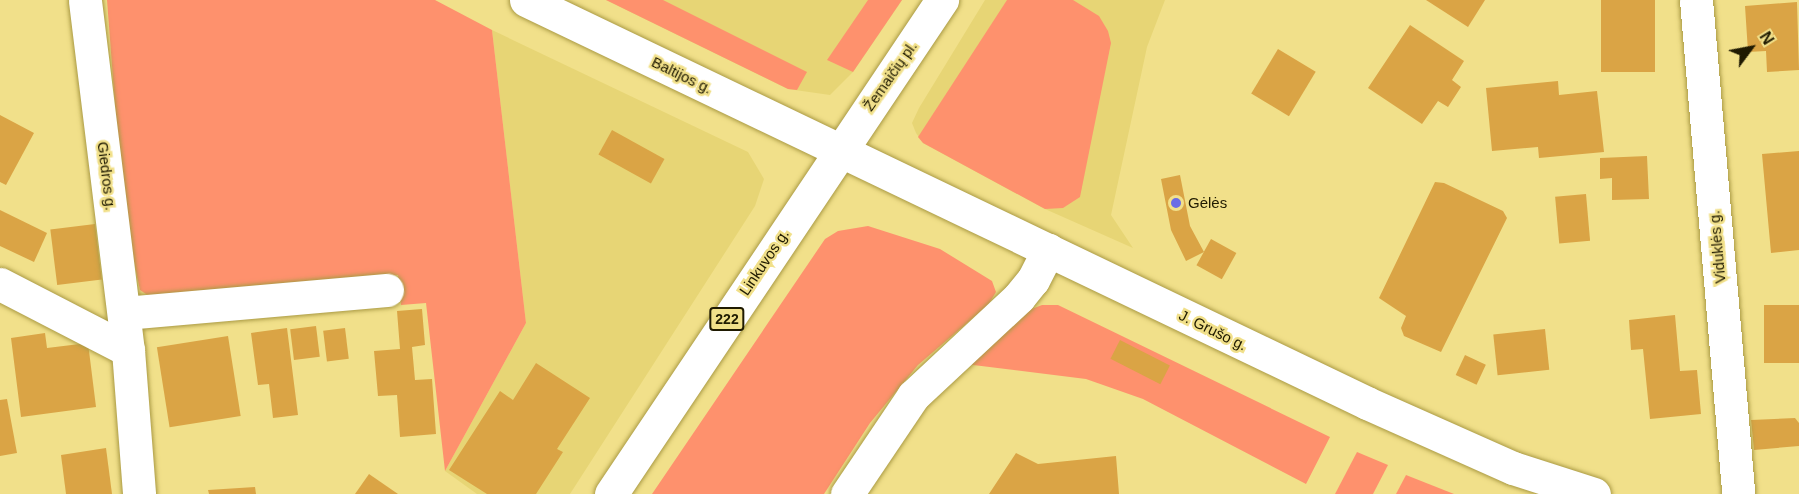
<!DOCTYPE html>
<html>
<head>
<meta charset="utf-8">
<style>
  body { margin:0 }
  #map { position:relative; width:1799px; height:494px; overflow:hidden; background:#f1e08a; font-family:Helvetica,sans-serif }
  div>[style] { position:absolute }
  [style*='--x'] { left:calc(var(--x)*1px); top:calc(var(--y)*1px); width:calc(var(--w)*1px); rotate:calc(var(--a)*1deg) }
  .built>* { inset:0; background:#e7d575 }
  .green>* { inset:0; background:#fe916d }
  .building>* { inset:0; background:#daa445; transform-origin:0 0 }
  .roads { filter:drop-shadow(0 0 2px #aa9a44) drop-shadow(0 0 2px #aa9a44) }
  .minor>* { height:33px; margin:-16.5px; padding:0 16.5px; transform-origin:16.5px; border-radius:16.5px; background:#fff }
  .major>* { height:33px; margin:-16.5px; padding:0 16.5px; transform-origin:16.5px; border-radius:16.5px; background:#fff }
  .dots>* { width:16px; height:16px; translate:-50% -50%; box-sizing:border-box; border:3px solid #f1e08a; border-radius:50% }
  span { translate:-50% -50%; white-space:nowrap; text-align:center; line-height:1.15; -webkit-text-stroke:5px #f1e08a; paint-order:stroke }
  .shield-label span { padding:2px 4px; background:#f1e08a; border:2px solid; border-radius:4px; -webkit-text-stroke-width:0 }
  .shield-label { font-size:14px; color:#1f1a01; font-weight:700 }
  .street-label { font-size:15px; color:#1f1a01 }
  .poi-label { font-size:15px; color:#1f1a01 }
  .left { translate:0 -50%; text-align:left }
  .north { position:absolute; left:1721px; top:18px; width:60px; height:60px; -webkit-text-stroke:4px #f1e08a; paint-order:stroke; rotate:58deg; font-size:16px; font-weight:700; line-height:24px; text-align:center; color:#1f1a01 }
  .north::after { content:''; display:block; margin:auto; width:21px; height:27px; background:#1f1a01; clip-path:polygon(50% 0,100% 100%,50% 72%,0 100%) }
</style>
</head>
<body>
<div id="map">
  <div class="built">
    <div style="clip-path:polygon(606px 0,902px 0,853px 72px,830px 95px,788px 89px)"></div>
    <div style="clip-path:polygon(985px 0,1165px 0,1147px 47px,1111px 215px,1133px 248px,1045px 209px,923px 143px,916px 133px,912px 123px,919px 108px)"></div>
    <div style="clip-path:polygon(492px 30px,748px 152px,764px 179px,755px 206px,570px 494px,477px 494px,445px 471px,526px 323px)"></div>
  </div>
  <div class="green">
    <div style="clip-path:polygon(107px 0,435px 0,492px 30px,526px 323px,445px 471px,426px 303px,401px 305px,398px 275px,152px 298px,140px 290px,123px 210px)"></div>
    <div style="clip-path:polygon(606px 0,663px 0,807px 72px,797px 90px,788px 89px)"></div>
    <div style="clip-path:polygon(868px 0,902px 0,853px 72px,827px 60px)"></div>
    <div style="clip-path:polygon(1007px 0,1073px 0,1099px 16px,1108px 31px,1111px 43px,1080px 197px,1063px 208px,1045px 209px,923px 143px,918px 137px)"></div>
    <div style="clip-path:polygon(868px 226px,940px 249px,992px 281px,996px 292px,988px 305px,918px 365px,870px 423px,824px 494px,652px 494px,825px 239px,838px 231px)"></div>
    <div style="clip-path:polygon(1042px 305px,1058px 305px,1330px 437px,1306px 484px,1143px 399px,1086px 379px,965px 364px,1024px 312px)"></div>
    <div style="clip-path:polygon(1357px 452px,1388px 465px,1373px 494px,1335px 494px)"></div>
    <div style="clip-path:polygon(1406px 475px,1454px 494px,1396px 494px)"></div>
  </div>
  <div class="building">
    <div style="clip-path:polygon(1426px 0,1485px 0,1468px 27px)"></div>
    <div style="left:1601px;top:0;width:54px;height:72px"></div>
    <div style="clip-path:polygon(1797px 2px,1799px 70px,1767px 72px,1766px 51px,1748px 52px,1745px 6px)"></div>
    <div style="clip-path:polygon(1410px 25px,1464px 61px,1452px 80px,1461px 87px,1448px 107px,1438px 101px,1422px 124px,1368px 88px)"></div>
    <div style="left:1278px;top:49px;width:44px;height:52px;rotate:31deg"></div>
    <div style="clip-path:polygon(1558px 81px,1559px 95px,1597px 91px,1604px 152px,1539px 158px,1538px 147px,1492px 151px,1486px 88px)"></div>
    <div style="clip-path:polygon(0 115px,34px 133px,6px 185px,0 182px)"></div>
    <div style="left:612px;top:130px;width:60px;height:28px;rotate:29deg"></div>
    <div style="clip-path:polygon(1799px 151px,1799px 250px,1771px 253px,1762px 154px)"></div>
    <div style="clip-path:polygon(1647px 156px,1649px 199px,1612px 200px,1612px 178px,1600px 179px,1600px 158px)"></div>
    <div style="clip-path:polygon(1180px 175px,1190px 226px,1204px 252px,1186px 261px,1171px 230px,1161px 179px)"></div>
    <div style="clip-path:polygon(1435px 182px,1444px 183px,1503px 211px,1507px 218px,1441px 352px,1404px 336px,1401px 328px,1406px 316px,1379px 298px)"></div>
    <div style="left:1586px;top:194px;width:47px;height:31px;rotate:85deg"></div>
    <div style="clip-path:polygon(0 210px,47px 233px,34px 262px,0 246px)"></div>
    <div style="left:95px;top:224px;width:56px;height:45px;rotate:83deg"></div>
    <div style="left:1211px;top:239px;width:29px;height:30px;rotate:29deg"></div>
    <div style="left:1799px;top:305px;width:58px;height:35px;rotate:90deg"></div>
    <div style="clip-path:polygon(422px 309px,425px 345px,412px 347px,415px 380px,432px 379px,436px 434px,400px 437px,397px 395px,378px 396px,374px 351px,400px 349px,397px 311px)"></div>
    <div style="clip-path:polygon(1675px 315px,1680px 371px,1697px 370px,1701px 414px,1650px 419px,1643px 349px,1631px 350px,1629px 320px)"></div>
    <div style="left:316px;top:326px;width:31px;height:26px;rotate:83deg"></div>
    <div style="clip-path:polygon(287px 328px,298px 415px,273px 418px,269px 384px,258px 385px,251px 333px)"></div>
    <div style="left:345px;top:328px;width:31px;height:22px;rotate:83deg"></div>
    <div style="left:1545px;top:329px;width:41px;height:52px;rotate:84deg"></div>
    <div style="clip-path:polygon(45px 333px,47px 348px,88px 343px,96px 407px,21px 417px,11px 338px)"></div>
    <div style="left:228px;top:336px;width:81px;height:72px;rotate:81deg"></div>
    <div style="left:1120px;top:340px;width:56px;height:21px;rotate:27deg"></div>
    <div style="left:1465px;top:355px;width:23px;height:22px;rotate:25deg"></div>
    <div style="clip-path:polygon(536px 363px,590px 398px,557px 449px,563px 452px,536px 494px,487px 494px,449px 470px,500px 391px,513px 400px)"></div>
    <div style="clip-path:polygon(7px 399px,17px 453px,0 456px,0 400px)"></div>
    <div style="clip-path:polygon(1795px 418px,1799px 423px,1799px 446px,1754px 450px,1751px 420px)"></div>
    <div style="clip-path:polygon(106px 448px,112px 494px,66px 494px,61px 455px)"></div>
    <div style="clip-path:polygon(1016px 453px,1038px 464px,1116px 456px,1119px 494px,989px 494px)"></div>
    <div style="clip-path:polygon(369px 474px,398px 494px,355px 494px)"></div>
    <div style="clip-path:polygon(255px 487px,256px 494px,209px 494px,208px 490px)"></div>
  </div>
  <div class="roads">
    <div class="minor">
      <div style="--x:1696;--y:0;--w:496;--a:85.1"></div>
      <div style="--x:85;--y:1;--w:352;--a:83"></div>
      <div style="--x:128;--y:350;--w:144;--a:85.6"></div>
      <div style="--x:0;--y:284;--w:144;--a:27.3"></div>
      <div style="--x:124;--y:313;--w:264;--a:-5"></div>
      <div style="--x:847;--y:494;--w:118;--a:-56"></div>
      <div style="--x:913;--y:396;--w:145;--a:-43"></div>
      <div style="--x:1019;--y:297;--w:22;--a:-51"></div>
      <div style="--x:1033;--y:280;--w:34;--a:-63"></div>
    </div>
    <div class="major">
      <div style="--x:526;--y:0;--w:933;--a:25.6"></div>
      <div style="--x:1367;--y:403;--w:160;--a:24"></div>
      <div style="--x:1513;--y:468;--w:85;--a:17.8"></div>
      <div style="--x:611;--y:494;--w:595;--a:-56.18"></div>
    </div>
  </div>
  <div class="dots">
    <div style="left:1176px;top:203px;background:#6a6ce5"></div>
  </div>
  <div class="shield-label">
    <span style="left:727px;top:319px">222</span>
  </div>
  <div class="street-label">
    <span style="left:682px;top:75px;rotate:26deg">Baltijos g.</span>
    <span style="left:890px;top:76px;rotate:-55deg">Žemaičių pl.</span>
    <span style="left:107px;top:176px;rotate:83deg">Giedros g.</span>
    <span style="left:1717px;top:247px;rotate:-95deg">Viduklės g.</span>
    <span style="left:764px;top:262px;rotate:-56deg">Linkuvos g.</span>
    <span style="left:1213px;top:330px;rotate:26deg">J. Grušo g.</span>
  </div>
  <div class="poi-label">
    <span class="left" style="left:1188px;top:203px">Gėlės</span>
  </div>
  <div class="north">N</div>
</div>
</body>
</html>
